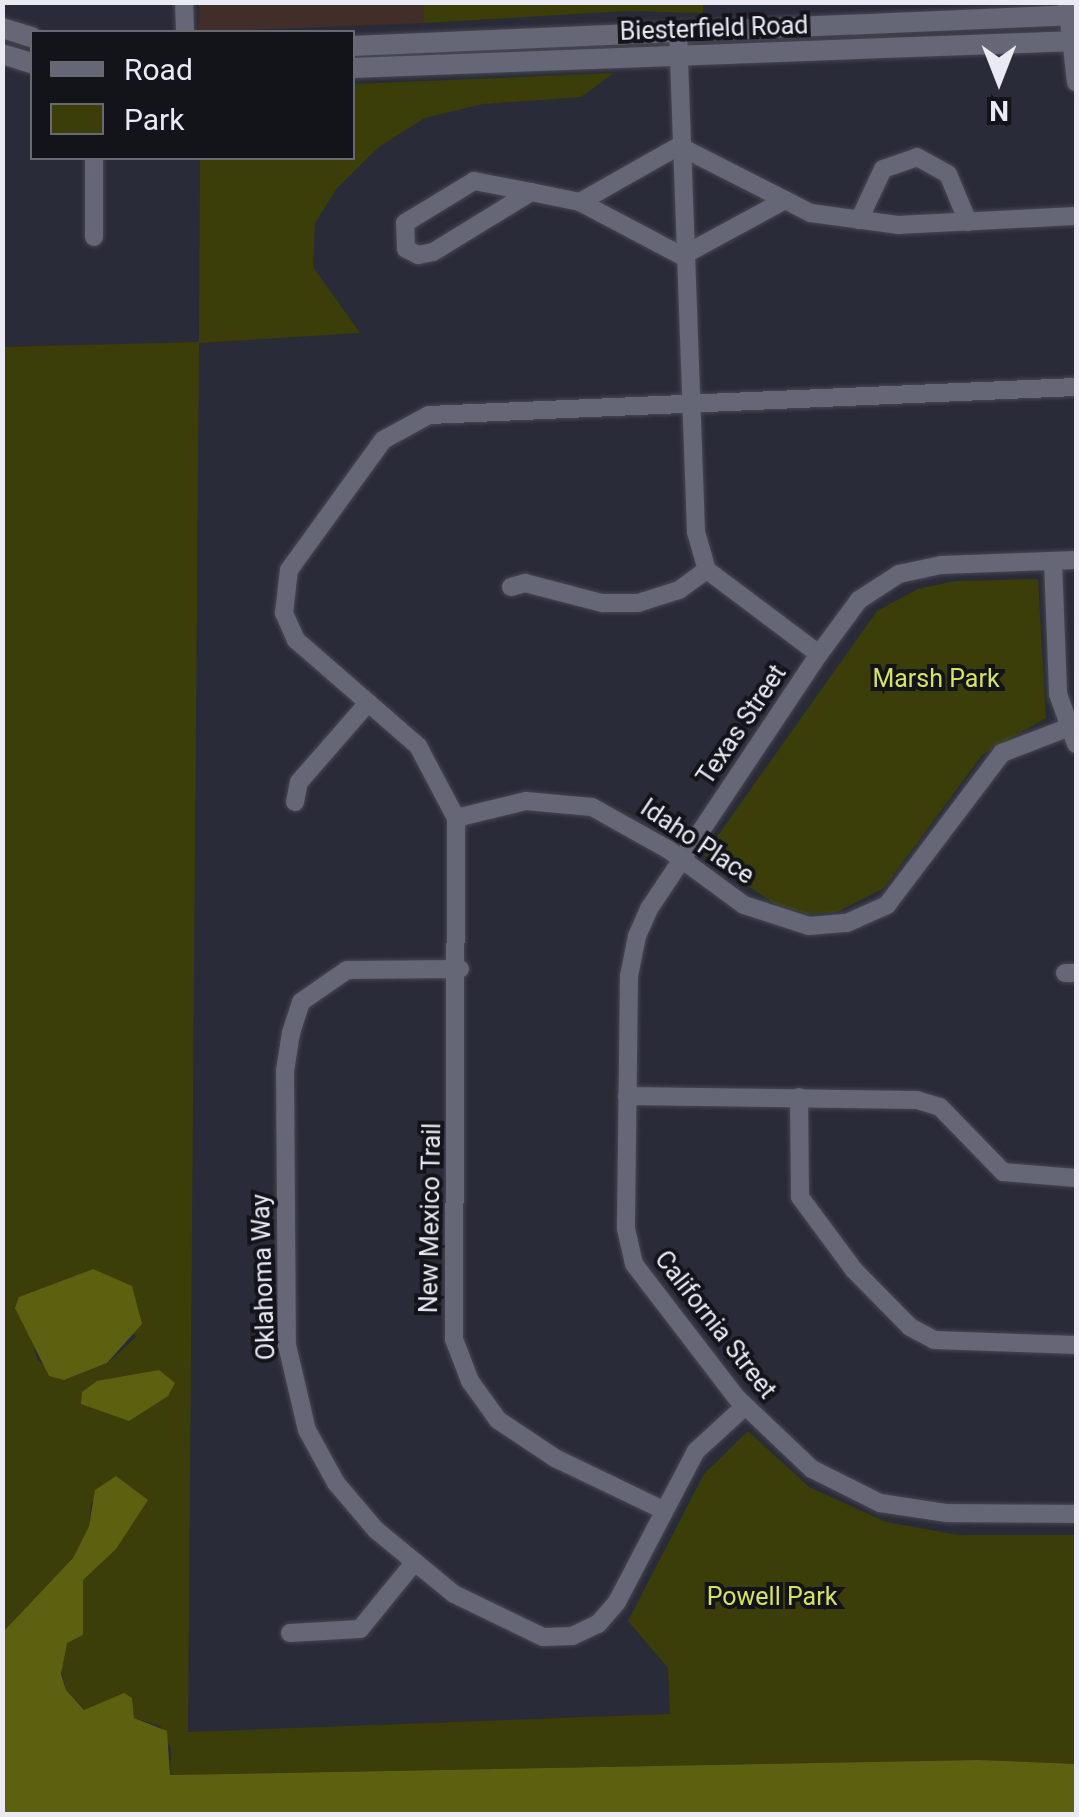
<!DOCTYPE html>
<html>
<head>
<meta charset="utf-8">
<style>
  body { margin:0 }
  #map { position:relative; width:1079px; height:1817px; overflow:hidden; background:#2a2b38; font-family:Roboto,sans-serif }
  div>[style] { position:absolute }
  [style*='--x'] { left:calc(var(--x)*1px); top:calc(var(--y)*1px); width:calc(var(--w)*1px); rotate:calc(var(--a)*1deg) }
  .education>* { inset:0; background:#412e28 }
  .green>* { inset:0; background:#3b3e08 }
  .forest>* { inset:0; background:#5c6110 }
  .roads { filter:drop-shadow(0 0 2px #464752) drop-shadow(0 0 2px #464752) }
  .minor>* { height:18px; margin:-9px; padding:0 9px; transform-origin:9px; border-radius:9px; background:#656676 }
  .tertiary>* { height:20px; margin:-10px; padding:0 10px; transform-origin:10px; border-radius:10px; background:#656676 }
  span { translate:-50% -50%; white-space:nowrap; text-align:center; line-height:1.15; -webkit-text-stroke:8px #13141a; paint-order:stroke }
  .street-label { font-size:25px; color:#e9eaf3 }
  .park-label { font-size:25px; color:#d7e25f }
  .frame { position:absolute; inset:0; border:5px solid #e9eaf3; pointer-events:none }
  .legend { position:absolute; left:30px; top:30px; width:325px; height:130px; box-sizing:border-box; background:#13141a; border:2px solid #696a71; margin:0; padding:12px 18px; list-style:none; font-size:30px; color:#e9eaf3 }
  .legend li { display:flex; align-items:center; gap:20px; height:50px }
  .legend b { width:50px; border:2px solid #696a71 }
  .north { position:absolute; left:949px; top:30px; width:100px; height:100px; -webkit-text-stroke:8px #13141a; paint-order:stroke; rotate:180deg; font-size:28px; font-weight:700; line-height:40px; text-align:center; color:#e9eaf3 }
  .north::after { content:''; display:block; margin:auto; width:35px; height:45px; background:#e9eaf3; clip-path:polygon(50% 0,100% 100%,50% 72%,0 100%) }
</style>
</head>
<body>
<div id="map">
  <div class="education">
    <div style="clip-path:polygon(199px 3px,424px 3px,424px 23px,198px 32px)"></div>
  </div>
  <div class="green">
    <div style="clip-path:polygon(703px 3px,703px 13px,627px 11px,424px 23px,424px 3px)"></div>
    <div style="clip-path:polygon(evenodd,614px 73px,581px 97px,483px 104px,425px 118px,380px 146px,337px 188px,315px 223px,313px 267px,360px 333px,199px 343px,188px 1732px,670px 1714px,668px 1668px,628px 1621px,704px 1474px,748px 1431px,809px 1487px,886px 1522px,958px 1535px,1076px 1535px,1076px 1764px,979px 1760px,170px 1775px,171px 1749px,160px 1726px,133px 1718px,132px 1699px,85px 1710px,66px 1690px,59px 1659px,67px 1643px,83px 1635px,83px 1580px,147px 1499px,91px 1503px,89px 1526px,73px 1558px,3px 1632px,3px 347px,199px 342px,200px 158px,352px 158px,353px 84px,614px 73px,93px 1269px,136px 1337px,108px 1363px,64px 1380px,38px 1361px,19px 1297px,93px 1269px)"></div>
    <div style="clip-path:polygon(1038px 579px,1046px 718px,982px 755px,884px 888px,837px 912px,807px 914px,776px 905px,704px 855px,877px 611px,918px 589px,955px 581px)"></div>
  </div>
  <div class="forest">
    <div style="clip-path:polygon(93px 1269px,132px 1286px,142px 1324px,107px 1363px,64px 1380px,49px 1376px,15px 1308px,19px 1297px)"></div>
    <div style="clip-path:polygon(159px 1370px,175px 1383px,168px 1396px,129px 1421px,81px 1404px,82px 1392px,97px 1381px)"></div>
    <div style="clip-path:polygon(116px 1476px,148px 1500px,116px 1549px,83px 1580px,83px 1635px,67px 1643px,61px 1674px,66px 1690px,84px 1710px,124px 1693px,132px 1698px,134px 1718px,167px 1731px,170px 1775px,979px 1760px,1076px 1764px,1076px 1814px,3px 1814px,3px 1632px,73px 1558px,89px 1526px,95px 1490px)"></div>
  </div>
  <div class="roads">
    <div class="minor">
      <div style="--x:184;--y:2;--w:30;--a:88"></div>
      <div style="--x:1067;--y:2;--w:81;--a:83.6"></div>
      <div style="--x:678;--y:31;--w:501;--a:87.94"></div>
      <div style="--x:696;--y:532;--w:40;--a:74"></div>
      <div style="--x:707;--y:570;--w:140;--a:36.9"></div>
      <div style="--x:679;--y:146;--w:114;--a:150.5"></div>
      <div style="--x:580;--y:202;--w:115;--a:27.9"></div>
      <div style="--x:679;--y:146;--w:119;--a:27"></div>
      <div style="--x:94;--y:158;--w:79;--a:90"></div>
      <div style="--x:531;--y:192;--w:115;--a:148.5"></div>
      <div style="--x:433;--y:252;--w:15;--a:169"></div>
      <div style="--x:418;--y:255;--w:13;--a:-153"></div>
      <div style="--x:406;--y:249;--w:26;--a:-92"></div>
      <div style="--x:405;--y:223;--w:81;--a:-31.3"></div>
      <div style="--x:474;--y:181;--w:58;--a:10.9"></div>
      <div style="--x:531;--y:192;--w:50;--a:11.5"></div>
      <div style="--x:859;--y:220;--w:56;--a:-64.8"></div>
      <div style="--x:883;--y:169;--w:36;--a:-19"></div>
      <div style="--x:917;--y:157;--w:35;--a:29"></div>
      <div style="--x:948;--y:174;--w:52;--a:67.4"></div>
      <div style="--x:682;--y:256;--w:117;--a:-28.5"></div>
      <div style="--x:785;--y:200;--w:29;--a:27"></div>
      <div style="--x:811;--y:213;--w:89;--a:7.8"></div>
      <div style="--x:899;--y:225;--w:177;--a:-2.9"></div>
      <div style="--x:1076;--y:560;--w:135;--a:177.9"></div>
      <div style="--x:941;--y:565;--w:43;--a:167.9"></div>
      <div style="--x:899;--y:574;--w:48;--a:147"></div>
      <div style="--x:859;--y:600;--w:67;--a:126.5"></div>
      <div style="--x:819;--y:654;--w:306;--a:123.7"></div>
      <div style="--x:649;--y:909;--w:30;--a:114"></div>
      <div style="--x:637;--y:936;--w:41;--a:101.3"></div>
      <div style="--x:629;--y:976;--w:253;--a:90.7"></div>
      <div style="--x:626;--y:1229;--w:36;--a:77"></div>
      <div style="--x:634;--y:1264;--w:168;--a:52.5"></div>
      <div style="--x:736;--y:1397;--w:105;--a:43.5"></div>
      <div style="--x:812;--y:1469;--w:76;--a:26.6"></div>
      <div style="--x:880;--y:1503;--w:68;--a:8.5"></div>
      <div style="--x:947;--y:1513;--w:129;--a:0.4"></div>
      <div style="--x:1053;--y:561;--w:133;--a:87.8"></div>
      <div style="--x:1058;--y:694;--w:53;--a:70.2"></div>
      <div style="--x:511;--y:587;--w:15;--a:-16"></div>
      <div style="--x:525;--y:583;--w:80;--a:14.6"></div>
      <div style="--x:602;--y:603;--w:36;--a:0"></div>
      <div style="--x:638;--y:603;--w:43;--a:-17.6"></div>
      <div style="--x:679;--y:590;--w:34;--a:-36"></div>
      <div style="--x:295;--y:802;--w:20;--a:-79"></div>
      <div style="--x:299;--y:782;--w:105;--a:-48.9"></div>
      <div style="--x:456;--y:818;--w:72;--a:-13.7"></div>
      <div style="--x:526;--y:801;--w:66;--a:5.2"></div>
      <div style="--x:592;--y:807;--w:88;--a:29.2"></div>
      <div style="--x:669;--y:850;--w:93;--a:36.3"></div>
      <div style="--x:744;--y:905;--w:68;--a:17.9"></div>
      <div style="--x:809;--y:926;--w:38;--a:-5"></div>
      <div style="--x:847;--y:923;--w:44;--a:-24.2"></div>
      <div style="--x:887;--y:905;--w:191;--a:-52.9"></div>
      <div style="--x:1002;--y:753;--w:70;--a:-21"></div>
      <div style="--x:460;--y:969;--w:113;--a:179.5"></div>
      <div style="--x:347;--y:970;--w:56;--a:145.2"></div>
      <div style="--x:301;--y:1002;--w:33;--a:108"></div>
      <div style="--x:291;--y:1033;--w:37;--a:99"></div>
      <div style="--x:285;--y:1070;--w:275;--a:89.6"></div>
      <div style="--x:287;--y:1345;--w:87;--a:76.8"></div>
      <div style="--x:307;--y:1430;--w:60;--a:61.3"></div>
      <div style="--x:336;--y:1483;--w:62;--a:49.6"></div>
      <div style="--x:376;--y:1530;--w:101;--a:39.4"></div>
      <div style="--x:454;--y:1594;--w:99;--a:25.8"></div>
      <div style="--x:543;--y:1637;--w:29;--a:-2"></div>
      <div style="--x:572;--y:1636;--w:29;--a:-25"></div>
      <div style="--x:598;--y:1624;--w:29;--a:-49"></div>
      <div style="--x:617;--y:1602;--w:170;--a:-62.4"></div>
      <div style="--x:696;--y:1451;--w:65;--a:-42.5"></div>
      <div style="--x:1065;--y:973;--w:11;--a:0"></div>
      <div style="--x:627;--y:1096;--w:290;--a:0.8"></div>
      <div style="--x:917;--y:1100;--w:24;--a:17"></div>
      <div style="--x:940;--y:1107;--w:91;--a:45.9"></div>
      <div style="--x:1003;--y:1172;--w:73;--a:4.7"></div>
      <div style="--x:799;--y:1097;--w:100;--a:89.4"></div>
      <div style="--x:800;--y:1197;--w:91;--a:53.5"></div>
      <div style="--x:854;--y:1270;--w:80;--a:45.5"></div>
      <div style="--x:910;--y:1327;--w:27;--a:28"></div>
      <div style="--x:934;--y:1340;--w:142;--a:2"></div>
      <div style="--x:661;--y:1509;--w:118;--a:-154.3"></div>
      <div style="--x:555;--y:1458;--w:69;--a:-146.3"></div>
      <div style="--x:498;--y:1420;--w:48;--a:-125.7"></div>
      <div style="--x:470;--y:1381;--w:45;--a:-110.9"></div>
      <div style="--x:454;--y:1339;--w:521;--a:-89.78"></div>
      <div style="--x:456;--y:818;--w:81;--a:-117.8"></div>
      <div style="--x:418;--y:746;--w:162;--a:-139"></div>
      <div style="--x:296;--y:640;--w:30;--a:-114"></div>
      <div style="--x:284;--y:613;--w:43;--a:-83.4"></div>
      <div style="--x:289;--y:570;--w:160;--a:-54.1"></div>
      <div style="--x:383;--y:440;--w:52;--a:-28.5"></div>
      <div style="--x:429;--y:415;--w:648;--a:-2.48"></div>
      <div style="--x:290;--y:1633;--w:70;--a:-3.3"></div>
      <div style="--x:360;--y:1629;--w:84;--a:-50.8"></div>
    </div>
    <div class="tertiary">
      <div style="--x:2;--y:28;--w:31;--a:17"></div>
      <div style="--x:352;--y:46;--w:725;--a:-2.45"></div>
      <div style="--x:2;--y:54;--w:31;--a:17"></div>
      <div style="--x:352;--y:68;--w:725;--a:-2.14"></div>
    </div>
  </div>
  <div class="street-label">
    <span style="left:714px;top:29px;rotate:-2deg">Biesterfield Road</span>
    <span style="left:742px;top:725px;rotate:-56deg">Texas Street</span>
    <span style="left:697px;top:842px;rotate:34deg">Idaho Place</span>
    <span style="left:431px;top:1218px;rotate:-89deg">New Mexico Trail</span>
    <span style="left:264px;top:1277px;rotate:-92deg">Oklahoma Way</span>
    <span style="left:715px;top:1325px;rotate:52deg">California Street</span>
  </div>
  <div class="park-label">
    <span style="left:936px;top:679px">Marsh Park</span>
    <span style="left:772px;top:1597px">Powell Park</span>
  </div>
  <div class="frame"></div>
  <ul class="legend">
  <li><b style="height:12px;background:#656676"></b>Road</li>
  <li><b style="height:28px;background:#3b3e08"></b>Park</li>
  </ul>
  <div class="north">N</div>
</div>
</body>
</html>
